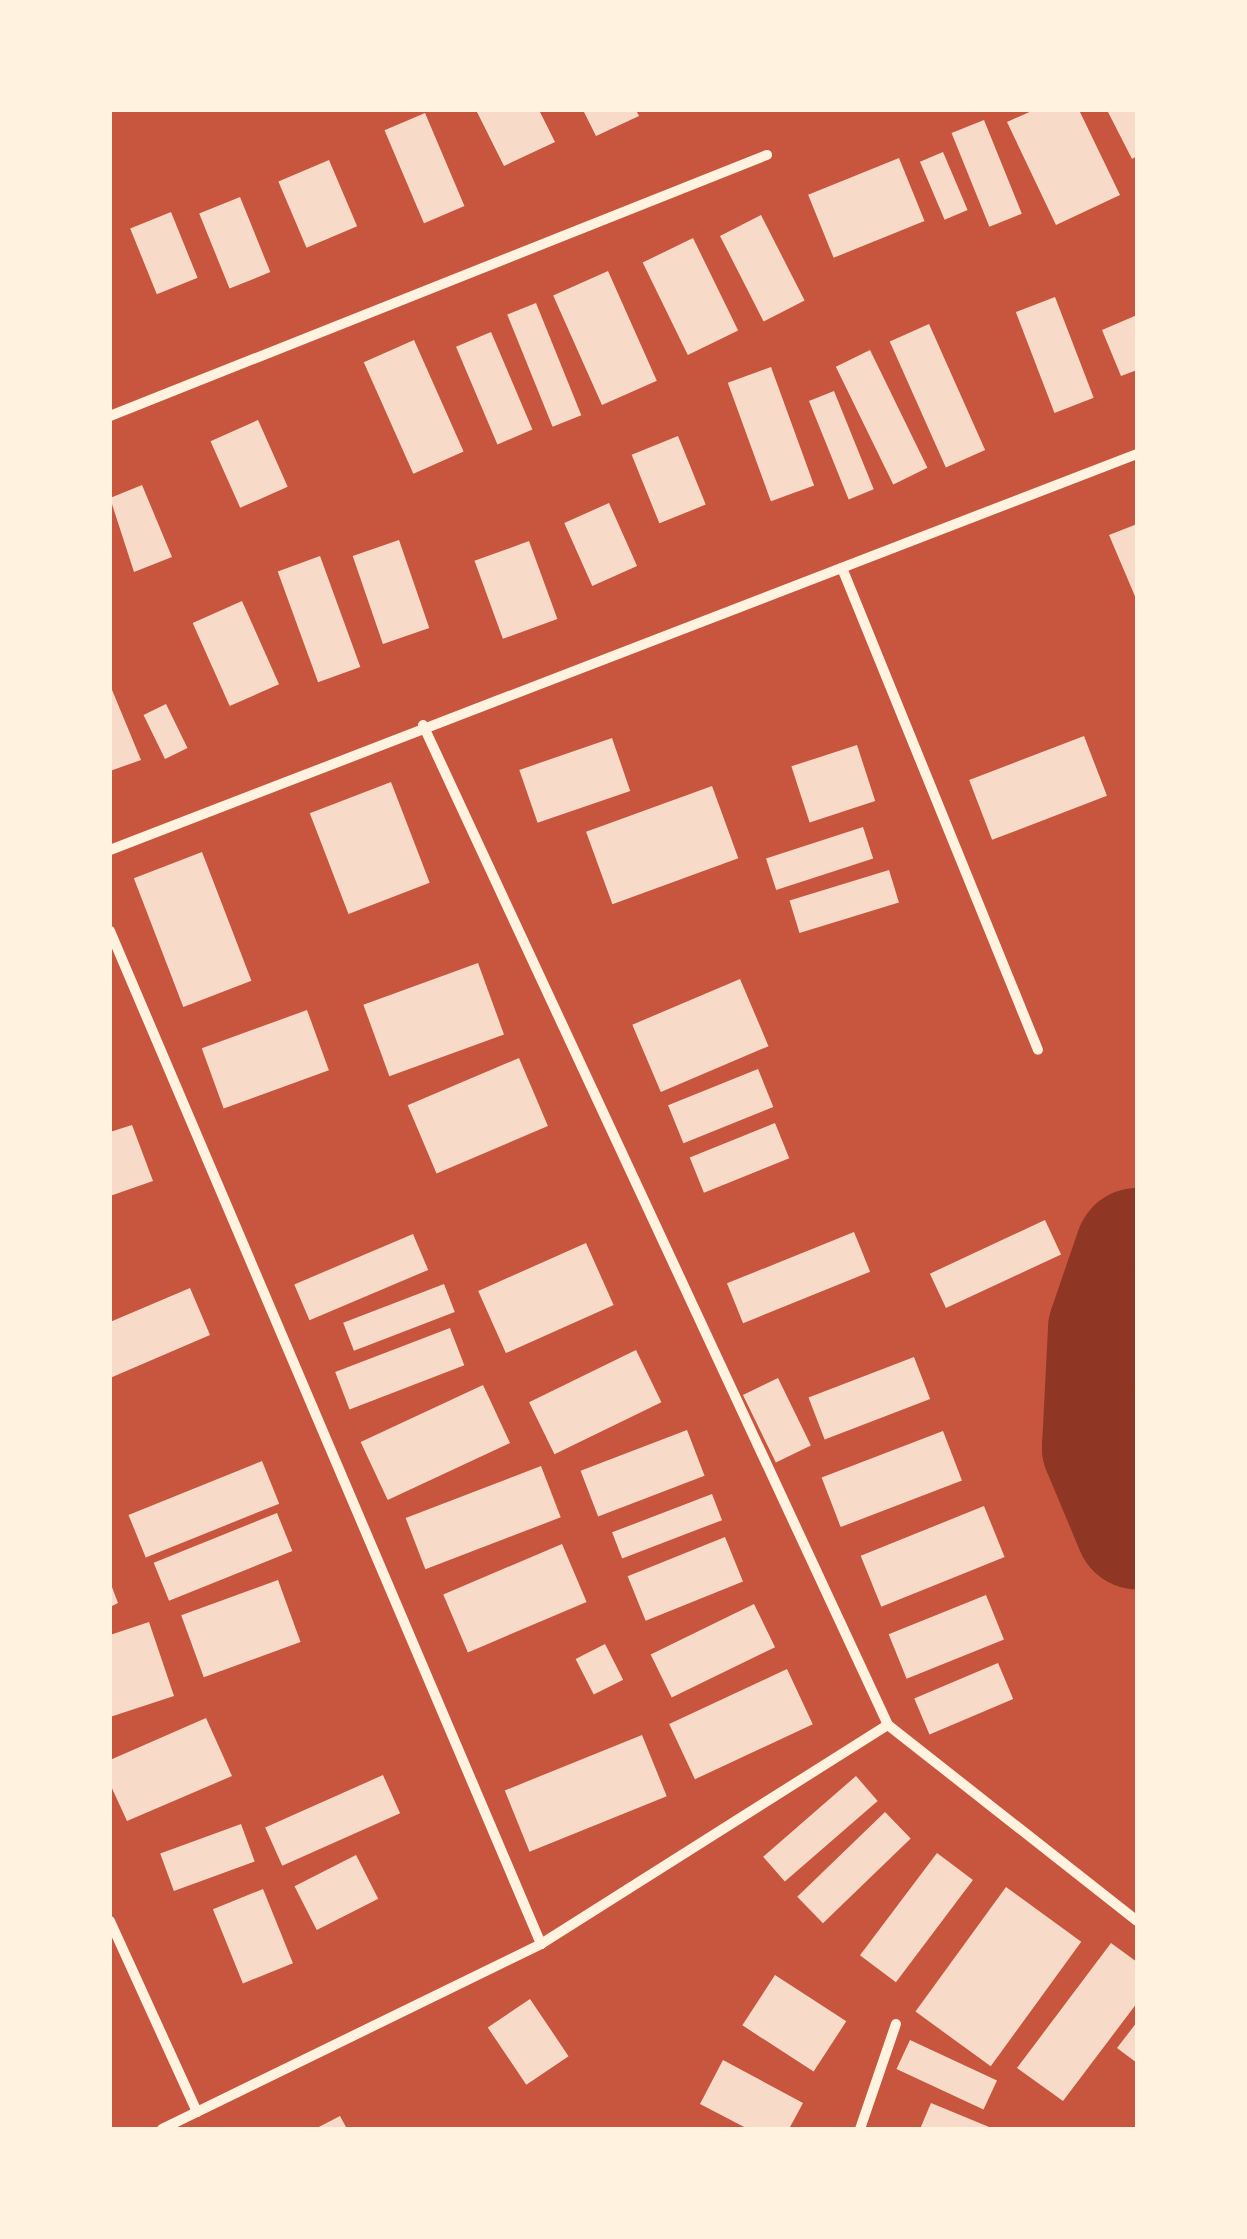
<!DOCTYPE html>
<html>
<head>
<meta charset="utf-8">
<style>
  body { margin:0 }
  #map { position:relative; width:1247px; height:2239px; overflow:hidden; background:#c8553d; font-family:"Exo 2",sans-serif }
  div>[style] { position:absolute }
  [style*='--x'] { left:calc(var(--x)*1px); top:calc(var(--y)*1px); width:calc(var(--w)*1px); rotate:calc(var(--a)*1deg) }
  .river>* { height:125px; margin:-62.5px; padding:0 62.5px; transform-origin:62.5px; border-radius:62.5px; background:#8f3625 }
  .building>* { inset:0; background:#f7dbc8; transform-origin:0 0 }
  .minor>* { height:10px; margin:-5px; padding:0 5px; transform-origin:5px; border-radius:5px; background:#fff3e0 }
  span { translate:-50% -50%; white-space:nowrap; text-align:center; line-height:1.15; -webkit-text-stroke:10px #fff3e0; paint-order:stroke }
  .frame { position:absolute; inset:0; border:112px solid #fff3e0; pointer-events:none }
</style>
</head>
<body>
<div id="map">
  <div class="river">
    <div style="--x:1137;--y:1250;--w:83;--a:108.9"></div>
    <div style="--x:1110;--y:1329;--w:118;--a:92.9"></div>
    <div style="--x:1104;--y:1447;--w:86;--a:67.3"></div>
  </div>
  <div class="building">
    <div style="clip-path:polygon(476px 110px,539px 110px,555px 142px,504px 166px)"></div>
    <div style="clip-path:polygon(583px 110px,636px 110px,639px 116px,596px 136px)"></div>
    <div style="clip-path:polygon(1034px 110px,1079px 110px,1120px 195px,1056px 225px,1007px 122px)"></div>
    <div style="clip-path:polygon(1107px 110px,1137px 110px,1137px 156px,1132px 159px)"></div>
    <div style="left:425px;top:113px;width:101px;height:44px;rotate:67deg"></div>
    <div style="left:984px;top:120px;width:101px;height:35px;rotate:68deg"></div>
    <div style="left:943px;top:152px;width:63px;height:25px;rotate:67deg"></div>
    <div style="left:899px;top:158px;width:68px;height:98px;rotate:68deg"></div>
    <div style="left:329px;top:160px;width:72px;height:55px;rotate:67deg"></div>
    <div style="left:240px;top:197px;width:81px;height:44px;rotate:68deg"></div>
    <div style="left:171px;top:212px;width:71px;height:44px;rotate:68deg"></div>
    <div style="left:761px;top:215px;width:96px;height:46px;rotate:63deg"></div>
    <div style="left:693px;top:238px;width:103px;height:56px;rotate:64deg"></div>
    <div style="left:608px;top:271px;width:120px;height:60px;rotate:66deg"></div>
    <div style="left:1055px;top:297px;width:108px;height:42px;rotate:69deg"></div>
    <div style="left:536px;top:303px;width:121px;height:31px;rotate:68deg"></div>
    <div style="clip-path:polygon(1137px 315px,1137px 370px,1121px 376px,1102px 330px)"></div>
    <div style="left:929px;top:324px;width:138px;height:43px;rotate:66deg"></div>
    <div style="left:491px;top:332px;width:106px;height:38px;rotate:67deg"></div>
    <div style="left:414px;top:340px;width:122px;height:55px;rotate:66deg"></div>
    <div style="left:870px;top:350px;width:131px;height:38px;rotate:64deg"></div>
    <div style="left:771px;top:367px;width:126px;height:46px;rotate:70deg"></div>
    <div style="left:834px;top:391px;width:106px;height:27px;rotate:68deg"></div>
    <div style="left:258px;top:420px;width:73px;height:52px;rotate:66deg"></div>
    <div style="left:678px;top:436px;width:74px;height:50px;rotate:68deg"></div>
    <div style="clip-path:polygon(142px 485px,172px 557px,134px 572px,110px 498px)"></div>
    <div style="left:609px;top:503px;width:69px;height:49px;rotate:66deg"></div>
    <div style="clip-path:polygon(1137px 524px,1137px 601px,1109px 535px)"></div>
    <div style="left:399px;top:540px;width:93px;height:49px;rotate:71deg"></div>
    <div style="left:529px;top:541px;width:83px;height:58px;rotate:70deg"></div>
    <div style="left:320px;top:556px;width:118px;height:45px;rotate:70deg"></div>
    <div style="left:242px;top:601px;width:91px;height:54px;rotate:66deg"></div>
    <div style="clip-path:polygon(110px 685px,141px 760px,110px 771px)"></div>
    <div style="left:166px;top:704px;width:49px;height:25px;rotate:64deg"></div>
    <div style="left:1084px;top:736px;width:64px;height:123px;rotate:69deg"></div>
    <div style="left:612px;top:738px;width:56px;height:98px;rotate:71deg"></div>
    <div style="left:857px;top:745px;width:59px;height:69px;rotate:72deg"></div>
    <div style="left:391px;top:782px;width:108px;height:87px;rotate:69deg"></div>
    <div style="left:712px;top:786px;width:77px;height:134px;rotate:70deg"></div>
    <div style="left:863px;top:827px;width:33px;height:102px;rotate:72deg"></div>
    <div style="left:202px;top:852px;width:138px;height:73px;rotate:69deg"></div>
    <div style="left:889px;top:870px;width:34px;height:104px;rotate:73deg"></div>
    <div style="left:478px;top:963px;width:76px;height:122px;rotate:70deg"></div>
    <div style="left:740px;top:979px;width:73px;height:117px;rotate:67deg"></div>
    <div style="left:307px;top:1010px;width:64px;height:112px;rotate:70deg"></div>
    <div style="left:519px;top:1058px;width:74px;height:121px;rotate:67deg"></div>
    <div style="left:758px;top:1069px;width:41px;height:97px;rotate:68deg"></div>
    <div style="left:775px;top:1123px;width:38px;height:92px;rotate:68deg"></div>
    <div style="clip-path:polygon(132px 1125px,153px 1181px,110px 1196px,110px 1132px)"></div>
    <div style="left:1045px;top:1220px;width:38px;height:127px;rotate:65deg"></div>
    <div style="left:854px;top:1232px;width:43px;height:137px;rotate:68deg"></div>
    <div style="left:413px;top:1234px;width:39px;height:129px;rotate:67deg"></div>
    <div style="left:586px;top:1243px;width:68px;height:118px;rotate:66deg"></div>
    <div style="left:444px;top:1284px;width:30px;height:108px;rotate:69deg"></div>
    <div style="clip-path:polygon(190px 1288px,210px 1335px,110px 1378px,110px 1322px)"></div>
    <div style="left:450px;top:1328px;width:40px;height:123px;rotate:69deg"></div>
    <div style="left:636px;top:1350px;width:58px;height:119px;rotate:64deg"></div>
    <div style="left:914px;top:1357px;width:45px;height:113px;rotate:69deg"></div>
    <div style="left:778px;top:1378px;width:75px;height:39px;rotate:64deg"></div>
    <div style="left:483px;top:1385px;width:64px;height:135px;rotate:65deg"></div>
    <div style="left:687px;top:1430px;width:49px;height:114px;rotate:69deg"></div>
    <div style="left:943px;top:1431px;width:53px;height:130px;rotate:69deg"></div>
    <div style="left:262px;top:1461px;width:46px;height:144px;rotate:68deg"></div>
    <div style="left:541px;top:1466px;width:55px;height:145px;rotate:69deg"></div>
    <div style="left:712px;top:1494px;width:28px;height:107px;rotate:69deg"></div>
    <div style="left:984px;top:1506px;width:55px;height:133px;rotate:68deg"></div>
    <div style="left:277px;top:1513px;width:41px;height:133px;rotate:68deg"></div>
    <div style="left:725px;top:1537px;width:48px;height:105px;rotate:68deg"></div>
    <div style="left:562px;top:1544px;width:63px;height:129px;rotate:67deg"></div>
    <div style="left:278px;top:1580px;width:66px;height:103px;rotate:70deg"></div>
    <div style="clip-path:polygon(110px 1582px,118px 1603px,110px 1607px)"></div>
    <div style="left:986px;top:1595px;width:48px;height:105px;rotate:68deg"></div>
    <div style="left:754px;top:1604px;width:48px;height:115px;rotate:64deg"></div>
    <div style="clip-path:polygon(149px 1622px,174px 1696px,110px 1717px,110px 1635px)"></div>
    <div style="left:605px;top:1644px;width:40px;height:33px;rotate:63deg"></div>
    <div style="left:998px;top:1663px;width:39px;height:91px;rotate:67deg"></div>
    <div style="left:787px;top:1669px;width:61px;height:130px;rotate:65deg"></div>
    <div style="clip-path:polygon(206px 1718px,232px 1776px,127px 1821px,110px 1784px,110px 1760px)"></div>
    <div style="left:642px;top:1735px;width:66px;height:148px;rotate:68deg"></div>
    <div style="left:383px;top:1775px;width:42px;height:129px;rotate:66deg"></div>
    <div style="left:856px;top:1776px;width:33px;height:123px;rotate:49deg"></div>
    <div style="left:885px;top:1812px;width:37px;height:122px;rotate:46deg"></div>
    <div style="left:241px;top:1824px;width:40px;height:86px;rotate:70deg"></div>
    <div style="left:937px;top:1853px;width:45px;height:128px;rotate:37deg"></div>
    <div style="left:356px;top:1855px;width:49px;height:69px;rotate:63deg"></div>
    <div style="left:1006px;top:1887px;width:93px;height:154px;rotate:36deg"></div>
    <div style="left:263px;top:1889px;width:80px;height:54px;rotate:68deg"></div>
    <div style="clip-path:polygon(1111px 1943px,1137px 1962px,1137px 2003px,1063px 2101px,1017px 2068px)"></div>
    <div style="left:775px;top:1975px;width:85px;height:60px;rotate:33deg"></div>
    <div style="left:530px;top:1999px;width:69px;height:51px;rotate:56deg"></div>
    <div style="clip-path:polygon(1137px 2022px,1137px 2063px,1117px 2048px)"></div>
    <div style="left:910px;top:2040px;width:96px;height:32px;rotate:25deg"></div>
    <div style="clip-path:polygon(723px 2060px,803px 2103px,789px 2129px,748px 2129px,700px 2104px)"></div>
    <div style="clip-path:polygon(931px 2103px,994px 2129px,920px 2129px)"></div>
    <div style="clip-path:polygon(340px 2116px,347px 2129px,315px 2129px)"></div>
  </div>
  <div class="minor">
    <div style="--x:110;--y:416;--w:707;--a:-21.67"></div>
    <div style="--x:842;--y:568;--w:520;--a:67.87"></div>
    <div style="--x:423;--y:725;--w:1103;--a:65.06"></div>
    <div style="--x:888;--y:1725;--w:317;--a:38.2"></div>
    <div style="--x:110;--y:850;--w:1101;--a:-21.09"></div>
    <div style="--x:110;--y:931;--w:1101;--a:66.95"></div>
    <div style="--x:110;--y:1921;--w:210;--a:65.5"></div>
    <div style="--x:162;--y:2129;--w:422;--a:-26"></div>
    <div style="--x:541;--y:1944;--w:410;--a:-32.3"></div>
    <div style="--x:860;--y:2129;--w:111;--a:-71.1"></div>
  </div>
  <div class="frame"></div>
</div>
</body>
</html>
